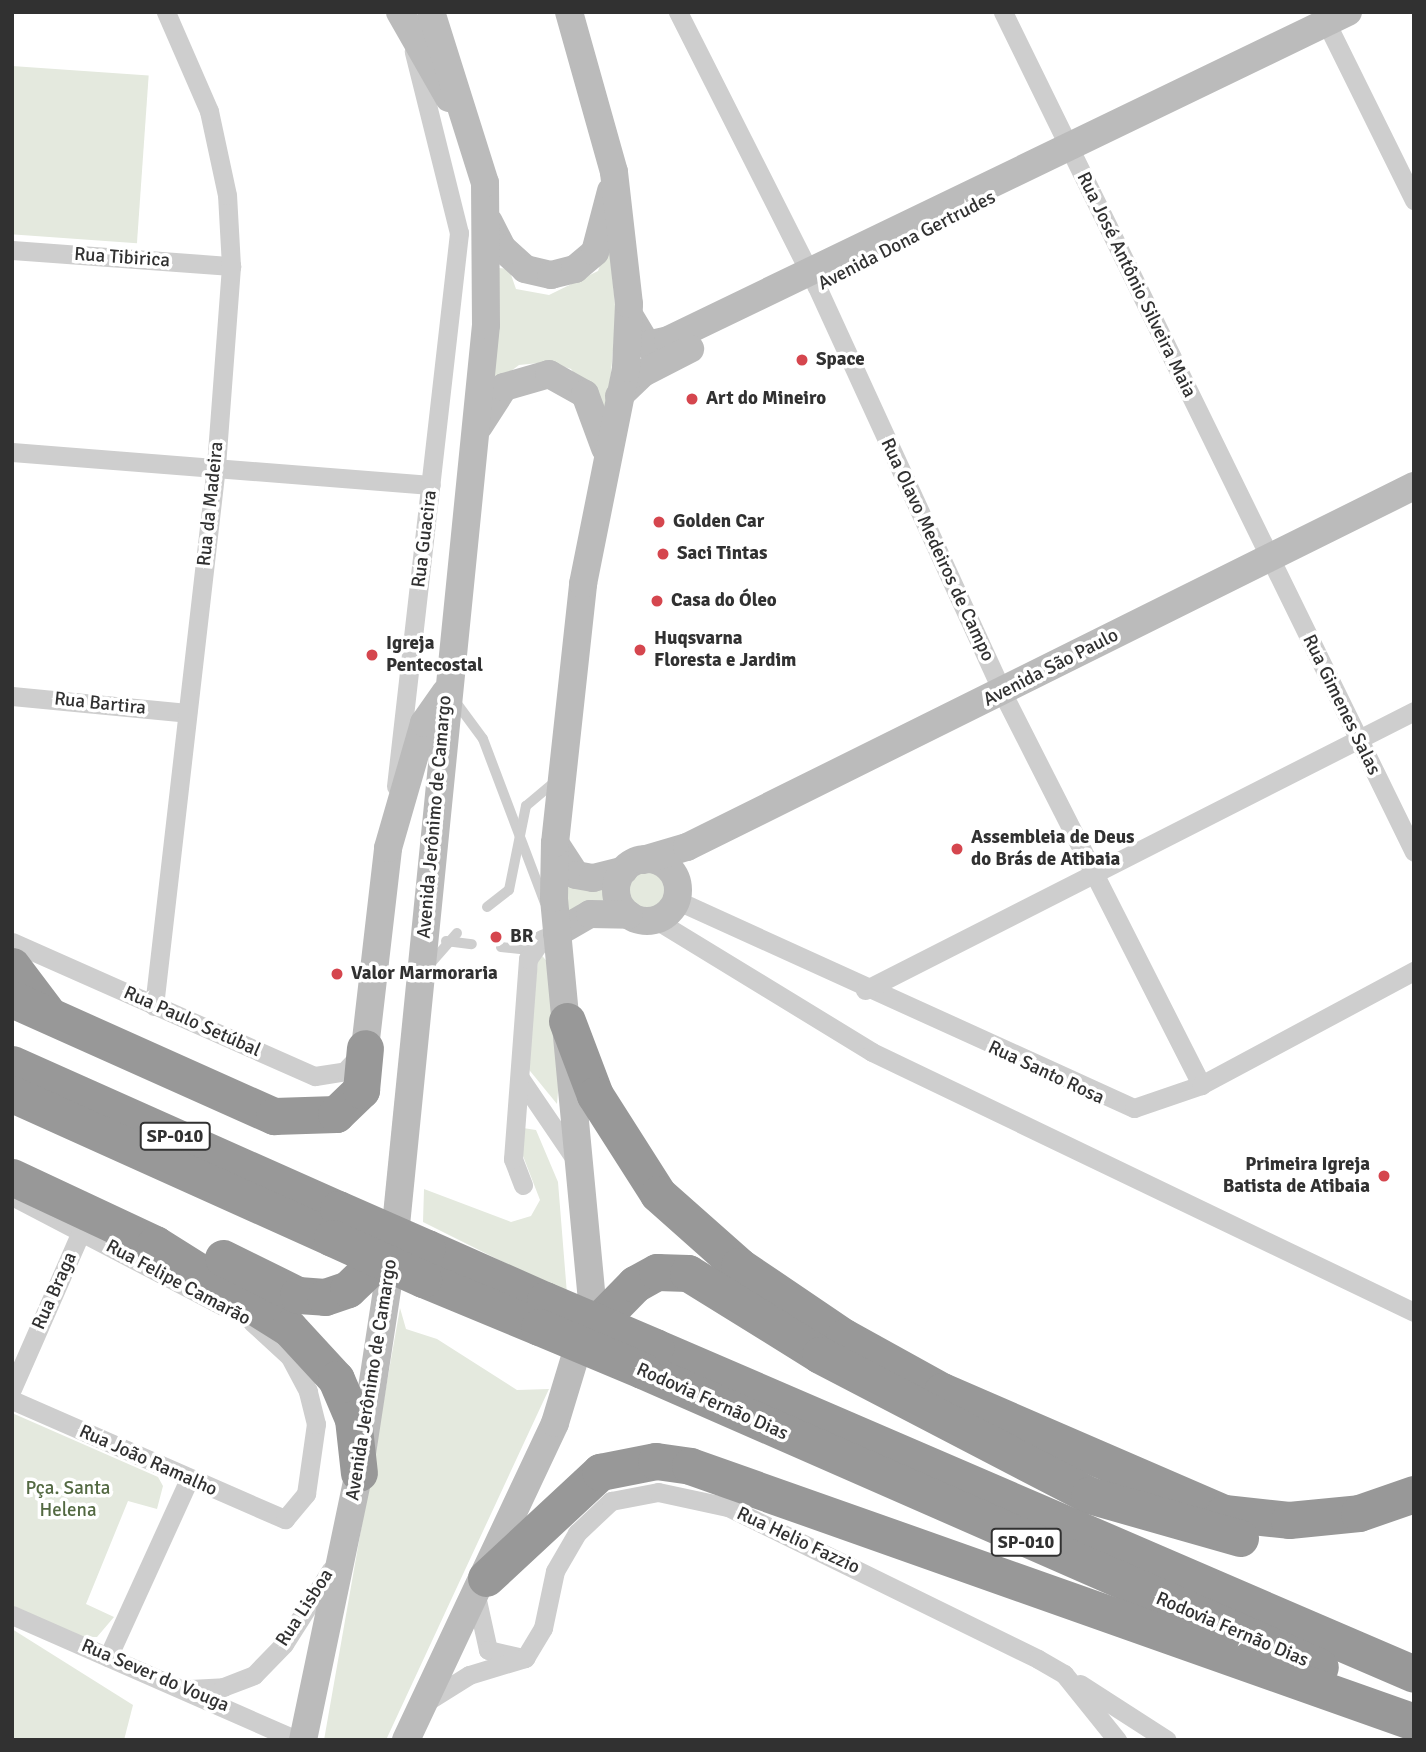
<!DOCTYPE html>
<html>
<head>
<meta charset="utf-8">
<style>
  body { margin:0 }
  #map { position:relative; width:1426px; height:1752px; overflow:hidden; background:#fff; font-family:Signika,sans-serif }
  div>[style] { position:absolute }
  [style*='--x'] { left:calc(var(--x)*1px); top:calc(var(--y)*1px); width:calc(var(--w)*1px); rotate:calc(var(--a)*1deg) }
  .green>* { inset:0; background:#e4e9de; transform-origin:0 0 }
  .round { border-radius:50% }
  .lane>* { height:10px; margin:-5px; padding:0 5px; transform-origin:5px; border-radius:5px; background:#cecece }
  .street>* { height:19px; margin:-9.5px; padding:0 9.5px; transform-origin:9.5px; border-radius:9.5px; background:#cecece }
  .secondary>* { height:28px; margin:-14px; padding:0 14px; transform-origin:14px; border-radius:14px; background:#bbb }
  .secondary>.ring { margin:-14px; padding:0; box-sizing:content-box; background:none; border:28px solid #bbb; border-radius:50% }
  .highway>* { height:37px; margin:-18.5px; padding:0 18.5px; transform-origin:18.5px; border-radius:18.5px; background:#989898 }
  .highway-bridge>* { height:37px; margin:-18.5px; padding:0 18.5px; transform-origin:18.5px; border-radius:18.5px; background:#989898 }
  .dots>* { width:19px; height:19px; translate:-50% -50%; box-sizing:border-box; border:4px solid #fff; border-radius:50% }
  span { translate:-50% -50%; white-space:nowrap; text-align:center; line-height:1.15; -webkit-text-stroke:7px #fff; paint-order:stroke }
  .shield-label span { padding:2px 5px; background:#fff; border:2px solid; border-radius:5px; -webkit-text-stroke-width:0 }
  .shield-label { font-size:18px; color:#313131; font-weight:700 }
  .street-label { font-size:19px; color:#313131 }
  .poi-label { font-size:19px; color:#313131; font-weight:700 }
  .left { translate:0 -50%; text-align:left }
  .right { translate:-100% -50%; text-align:right }
  .park-label { font-size:19px; color:#536942 }
  .frame { position:absolute; inset:0; border:14px solid #313131; pointer-events:none }
</style>
</head>
<body>
<div id="map">
  <div class="green">
    <div style="left:12px;top:66px;width:137px;height:168px;rotate:4deg"></div>
    <div style="clip-path:polygon(609px 240px,616px 316px,608px 407px,602px 411px,571px 369px,549px 362px,519px 365px,486px 390px,499px 268px,509px 269px,516px 289px,549px 295px,598px 271px)"></div>
    <div class="round" style="left:625px;top:869px;width:44px;height:44px"></div>
    <div style="clip-path:polygon(564px 874px,616px 880px,618px 907px,569px 923px)"></div>
    <div style="clip-path:polygon(539px 952px,549px 964px,560px 1068px,557px 1104px,526px 1066px)"></div>
    <div style="clip-path:polygon(523px 1128px,536px 1130px,558px 1182px,567px 1294px,423px 1222px,424px 1189px,511px 1222px,531px 1216px,540px 1200px,518px 1143px)"></div>
    <div style="clip-path:polygon(400px 1308px,406px 1329px,437px 1339px,517px 1390px,549px 1389px,386px 1740px,324px 1740px)"></div>
    <div style="clip-path:polygon(12px 1413px,158px 1477px,163px 1486px,157px 1509px,128px 1501px,86px 1604px,114px 1617px,97px 1637px,82px 1637px,12px 1606px)"></div>
    <div style="clip-path:polygon(12px 1629px,133px 1705px,124px 1740px,12px 1740px)"></div>
  </div>
  <div class="lane">
    <div style="--x:455;--y:701;--w:47;--a:53.6"></div>
    <div style="--x:483;--y:739;--w:175;--a:69.3"></div>
    <div style="--x:487;--y:907;--w:28;--a:-38"></div>
    <div style="--x:509;--y:890;--w:86;--a:-78.6"></div>
    <div style="--x:526;--y:806;--w:40;--a:-40"></div>
    <div style="--x:446;--y:941;--w:26;--a:7"></div>
    <div style="--x:501;--y:947;--w:31;--a:6"></div>
    <div style="--x:430;--y:964;--w:41;--a:-48.9"></div>
  </div>
  <div class="street">
    <div style="--x:678;--y:12;--w:308;--a:63.2"></div>
    <div style="--x:817;--y:287;--w:445;--a:65.4"></div>
    <div style="--x:1002;--y:692;--w:441;--a:63.1"></div>
    <div style="--x:1003;--y:12;--w:935;--a:63.93"></div>
    <div style="--x:1321;--y:12;--w:210;--a:63.7"></div>
    <div style="--x:12;--y:250;--w:220;--a:4.2"></div>
    <div style="--x:12;--y:452;--w:420;--a:4.5"></div>
    <div style="--x:12;--y:696;--w:176;--a:5.5"></div>
    <div style="--x:396;--y:786;--w:557;--a:-83.5"></div>
    <div style="--x:459;--y:233;--w:187;--a:-104"></div>
    <div style="--x:676;--y:900;--w:503;--a:24.43"></div>
    <div style="--x:1134;--y:1108;--w:71;--a:-18.9"></div>
    <div style="--x:1201;--y:1085;--w:242;--a:-28.2"></div>
    <div style="--x:656;--y:920;--w:253;--a:31.4"></div>
    <div style="--x:872;--y:1052;--w:601;--a:25.63"></div>
    <div style="--x:12;--y:942;--w:331;--a:23.9"></div>
    <div style="--x:315;--y:1076;--w:30;--a:-9"></div>
    <div style="--x:345;--y:1071;--w:25;--a:-47"></div>
    <div style="--x:865;--y:990;--w:616;--a:-26.94"></div>
    <div style="--x:154;--y:1006;--w:544;--a:-83.45"></div>
    <div style="--x:216;--y:466;--w:201;--a:-85.7"></div>
    <div style="--x:231;--y:266;--w:71;--a:-93.2"></div>
    <div style="--x:227;--y:195;--w:86;--a:-102.1"></div>
    <div style="--x:209;--y:111;--w:108;--a:-113.5"></div>
    <div style="--x:520;--y:1078;--w:94;--a:55.8"></div>
    <div style="--x:523;--y:1185;--w:28;--a:-111"></div>
    <div style="--x:513;--y:1159;--w:201;--a:-85.7"></div>
    <div style="--x:528;--y:959;--w:24;--a:-55"></div>
    <div style="--x:542;--y:939;--w:16;--a:-22"></div>
    <div style="--x:16;--y:1198;--w:233;--a:27.6"></div>
    <div style="--x:12;--y:1389;--w:171;--a:-66.3"></div>
    <div style="--x:12;--y:1400;--w:298;--a:23.6"></div>
    <div style="--x:285;--y:1519;--w:33;--a:-50"></div>
    <div style="--x:306;--y:1494;--w:71;--a:-81.9"></div>
    <div style="--x:316;--y:1424;--w:34;--a:-104"></div>
    <div style="--x:308;--y:1391;--w:40;--a:-118"></div>
    <div style="--x:289;--y:1356;--w:50;--a:-137.4"></div>
    <div style="--x:477;--y:1600;--w:51;--a:77.6"></div>
    <div style="--x:488;--y:1650;--w:37;--a:13"></div>
    <div style="--x:12;--y:1615;--w:311;--a:23.7"></div>
    <div style="--x:108;--y:1657;--w:196;--a:-65.5"></div>
    <div style="--x:1080;--y:1684;--w:103;--a:32.8"></div>
    <div style="--x:190;--y:1689;--w:33;--a:-3"></div>
    <div style="--x:223;--y:1687;--w:33;--a:-21"></div>
    <div style="--x:254;--y:1675;--w:43;--a:-45.9"></div>
    <div style="--x:284;--y:1644;--w:88;--a:-57.6"></div>
    <div style="--x:426;--y:1702;--w:51;--a:-32.1"></div>
    <div style="--x:469;--y:1675;--w:59;--a:-16.9"></div>
    <div style="--x:525;--y:1658;--w:35;--a:-59"></div>
    <div style="--x:543;--y:1628;--w:58;--a:-78.1"></div>
    <div style="--x:555;--y:1571;--w:44;--a:-59.9"></div>
    <div style="--x:577;--y:1533;--w:47;--a:-43.3"></div>
    <div style="--x:611;--y:1501;--w:48;--a:-10.8"></div>
    <div style="--x:658;--y:1492;--w:72;--a:12.1"></div>
    <div style="--x:728;--y:1507;--w:345;--a:26.1"></div>
    <div style="--x:1038;--y:1659;--w:30;--a:30"></div>
    <div style="--x:1064;--y:1674;--w:85;--a:51.2"></div>
  </div>
  <div class="secondary">
    <div style="--x:400;--y:12;--w:99;--a:60.3"></div>
    <div style="--x:489;--y:222;--w:29;--a:63"></div>
    <div style="--x:502;--y:248;--w:31;--a:42"></div>
    <div style="--x:525;--y:269;--w:27;--a:13"></div>
    <div style="--x:551;--y:275;--w:25;--a:-14"></div>
    <div style="--x:575;--y:269;--w:26;--a:-40"></div>
    <div style="--x:595;--y:252;--w:63;--a:-75.3"></div>
    <div style="--x:629;--y:315;--w:35;--a:59"></div>
    <div style="--x:647;--y:345;--w:22;--a:-13"></div>
    <div style="--x:668;--y:340;--w:755;--a:-25.75"></div>
    <div style="--x:619;--y:396;--w:33;--a:-44"></div>
    <div style="--x:643;--y:373;--w:53;--a:-27.1"></div>
    <div style="--x:479;--y:426;--w:46;--a:-57.3"></div>
    <div style="--x:504;--y:387;--w:47;--a:-16.1"></div>
    <div style="--x:549;--y:374;--w:41;--a:29.1"></div>
    <div style="--x:585;--y:394;--w:58;--a:69.7"></div>
    <div style="--x:555;--y:843;--w:38;--a:57"></div>
    <div style="--x:576;--y:875;--w:17;--a:10"></div>
    <div style="--x:593;--y:878;--w:32;--a:-14"></div>
    <div class="ring" style="left:616px;top:859px;width:34px;height:34px"></div>
    <div style="--x:643;--y:860;--w:46;--a:-16.5"></div>
    <div style="--x:687;--y:847;--w:812;--a:-26.41"></div>
    <div style="--x:557;--y:933;--w:38;--a:-30"></div>
    <div style="--x:590;--y:914;--w:39;--a:1"></div>
    <div style="--x:365;--y:1048;--w:201;--a:-83.4"></div>
    <div style="--x:388;--y:848;--w:130;--a:-73.9"></div>
    <div style="--x:424;--y:723;--w:37;--a:-55"></div>
    <div style="--x:303;--y:1740;--w:273;--a:-78.2"></div>
    <div style="--x:359;--y:1473;--w:231;--a:-81.3"></div>
    <div style="--x:394;--y:1245;--w:925;--a:-84.29"></div>
    <div style="--x:486;--y:325;--w:142;--a:-90.4"></div>
    <div style="--x:485;--y:183;--w:179;--a:-107.5"></div>
    <div style="--x:406;--y:1740;--w:350;--a:-64.8"></div>
    <div style="--x:555;--y:1423;--w:127;--a:-73.1"></div>
    <div style="--x:592;--y:1301;--w:405;--a:-95.4"></div>
    <div style="--x:554;--y:898;--w:55;--a:-89"></div>
    <div style="--x:555;--y:843;--w:261;--a:-83.8"></div>
    <div style="--x:583;--y:584;--w:220;--a:-78.7"></div>
    <div style="--x:626;--y:368;--w:64;--a:-87.3"></div>
    <div style="--x:629;--y:304;--w:133;--a:-96.5"></div>
    <div style="--x:614;--y:172;--w:166;--a:-105.7"></div>
  </div>
  <div class="highway">
    <div style="--x:12;--y:966;--w:60;--a:53.1"></div>
    <div style="--x:12;--y:999;--w:287;--a:24.1"></div>
    <div style="--x:274;--y:1116;--w:62;--a:-1.8"></div>
    <div style="--x:336;--y:1114;--w:35;--a:-44"></div>
    <div style="--x:361;--y:1090;--w:42;--a:-84.6"></div>
    <div style="--x:567;--y:1021;--w:79;--a:69.3"></div>
    <div style="--x:595;--y:1095;--w:117;--a:57.5"></div>
    <div style="--x:658;--y:1194;--w:108;--a:41.6"></div>
    <div style="--x:739;--y:1266;--w:127;--a:34.1"></div>
    <div style="--x:844;--y:1337;--w:112;--a:28.9"></div>
    <div style="--x:942;--y:1391;--w:307;--a:23.4"></div>
    <div style="--x:1224;--y:1513;--w:65;--a:6.1"></div>
    <div style="--x:1289;--y:1520;--w:70;--a:-5.7"></div>
    <div style="--x:1359;--y:1513;--w:58;--a:-19.1"></div>
    <div style="--x:12;--y:1064;--w:357;--a:24"></div>
    <div style="--x:12;--y:1094;--w:351;--a:24.2"></div>
    <div style="--x:12;--y:1177;--w:158;--a:25.1"></div>
    <div style="--x:155;--y:1244;--w:158;--a:32.1"></div>
    <div style="--x:289;--y:1328;--w:69;--a:47.3"></div>
    <div style="--x:336;--y:1379;--w:43;--a:67"></div>
    <div style="--x:353;--y:1419;--w:54;--a:83.7"></div>
    <div style="--x:427;--y:1248;--w:129;--a:23.8"></div>
    <div style="--x:223;--y:1258;--w:84;--a:26.3"></div>
    <div style="--x:298;--y:1295;--w:27;--a:4"></div>
    <div style="--x:325;--y:1297;--w:24;--a:-19"></div>
    <div style="--x:348;--y:1289;--w:64;--a:-43.7"></div>
    <div style="--x:423;--y:1279;--w:126;--a:22.5"></div>
    <div style="--x:587;--y:1333;--w:69;--a:-45.6"></div>
    <div style="--x:635;--y:1284;--w:25;--a:-29"></div>
    <div style="--x:657;--y:1272;--w:31;--a:2"></div>
    <div style="--x:688;--y:1273;--w:155;--a:31.8"></div>
    <div style="--x:820;--y:1355;--w:303;--a:27.5"></div>
    <div style="--x:1089;--y:1495;--w:157;--a:15.9"></div>
    <div style="--x:655;--y:1347;--w:826;--a:23.31"></div>
    <div style="--x:642;--y:1370;--w:740;--a:23.66"></div>
    <div style="--x:486;--y:1578;--w:156;--a:-42.9"></div>
    <div style="--x:600;--y:1472;--w:57;--a:-11.1"></div>
    <div style="--x:656;--y:1461;--w:34;--a:8"></div>
    <div style="--x:690;--y:1466;--w:768;--a:19.47"></div>
  </div>
  <div class="highway-bridge">
    <div style="--x:338;--y:1209;--w:97;--a:23.7"></div>
    <div style="--x:332;--y:1238;--w:100;--a:24.3"></div>
    <div style="--x:545;--y:1300;--w:120;--a:23.1"></div>
    <div style="--x:539;--y:1327;--w:112;--a:22.7"></div>
  </div>
  <div class="dots">
    <div style="left:802px;top:360px;background:#d5464e"></div>
    <div style="left:692px;top:399px;background:#d5464e"></div>
    <div style="left:659px;top:522px;background:#d5464e"></div>
    <div style="left:663px;top:554px;background:#d5464e"></div>
    <div style="left:657px;top:601px;background:#d5464e"></div>
    <div style="left:640px;top:650px;background:#d5464e"></div>
    <div style="left:372px;top:655px;background:#d5464e"></div>
    <div style="left:957px;top:849px;background:#d5464e"></div>
    <div style="left:496px;top:937px;background:#d5464e"></div>
    <div style="left:337px;top:974px;background:#d5464e"></div>
    <div style="left:1384px;top:1176px;background:#d5464e"></div>
  </div>
  <div class="shield-label">
    <span style="left:175px;top:1136px">SP-010</span>
    <span style="left:1026px;top:1542px">SP-010</span>
  </div>
  <div class="street-label">
    <span style="left:907px;top:241px;rotate:-27deg">Avenida Dona Gertrudes</span>
    <span style="left:122px;top:258px;rotate:4deg">Rua Tibirica</span>
    <span style="left:1136px;top:285px;rotate:64deg">Rua José Antônio Silveira Maia</span>
    <span style="left:211px;top:504px;rotate:-84deg">Rua da Madeira</span>
    <span style="left:425px;top:539px;rotate:-83deg">Rua Guacira</span>
    <span style="left:937px;top:550px;rotate:65deg">Rua Olavo Medeiros de Campo</span>
    <span style="left:1051px;top:668px;rotate:-27deg">Avenida São Paulo</span>
    <span style="left:100px;top:704px;rotate:6deg">Rua Bartira</span>
    <span style="left:1341px;top:705px;rotate:64deg">Rua Gimenes Salas</span>
    <span style="left:435px;top:817px;rotate:-85deg">Avenida Jerônimo de Camargo</span>
    <span style="left:192px;top:1022px;rotate:24deg">Rua Paulo Setúbal</span>
    <span style="left:1046px;top:1073px;rotate:25deg">Rua Santo Rosa</span>
    <span style="left:178px;top:1283px;rotate:28deg">Rua Felipe Camarão</span>
    <span style="left:55px;top:1291px;rotate:-66deg">Rua Braga</span>
    <span style="left:372px;top:1380px;rotate:-81deg">Avenida Jerônimo de Camargo</span>
    <span style="left:712px;top:1402px;rotate:24deg">Rodovia Fernão Dias</span>
    <span style="left:148px;top:1461px;rotate:24deg">Rua João Ramalho</span>
    <span style="left:798px;top:1541px;rotate:25deg">Rua Helio Fazzio</span>
    <span style="left:305px;top:1608px;rotate:-57deg">Rua Lisboa</span>
    <span style="left:1232px;top:1630px;rotate:23deg">Rodovia Fernão Dias</span>
    <span style="left:155px;top:1676px;rotate:23deg">Rua Sever do Vouga</span>
  </div>
  <div class="poi-label">
    <span class="left" style="left:816px;top:360px">Space</span>
    <span class="left" style="left:706px;top:399px">Art do Mineiro</span>
    <span class="left" style="left:673px;top:522px">Golden Car</span>
    <span class="left" style="left:677px;top:554px">Saci Tintas</span>
    <span class="left" style="left:671px;top:601px">Casa do Óleo</span>
    <span class="left" style="left:654px;top:650px">Huqsvarna<br>Floresta e Jardim</span>
    <span class="left" style="left:386px;top:655px">Igreja<br>Pentecostal</span>
    <span class="left" style="left:971px;top:849px">Assembleia de Deus<br>do Brás de Atibaia</span>
    <span class="left" style="left:510px;top:937px">BR</span>
    <span class="left" style="left:351px;top:974px">Valor Marmoraria</span>
    <span class="right" style="left:1370px;top:1176px">Primeira Igreja<br>Batista de Atibaia</span>
  </div>
  <div class="park-label">
    <span style="left:68px;top:1500px">Pça. Santa<br>Helena</span>
  </div>
  <div class="frame"></div>
</div>
</body>
</html>
